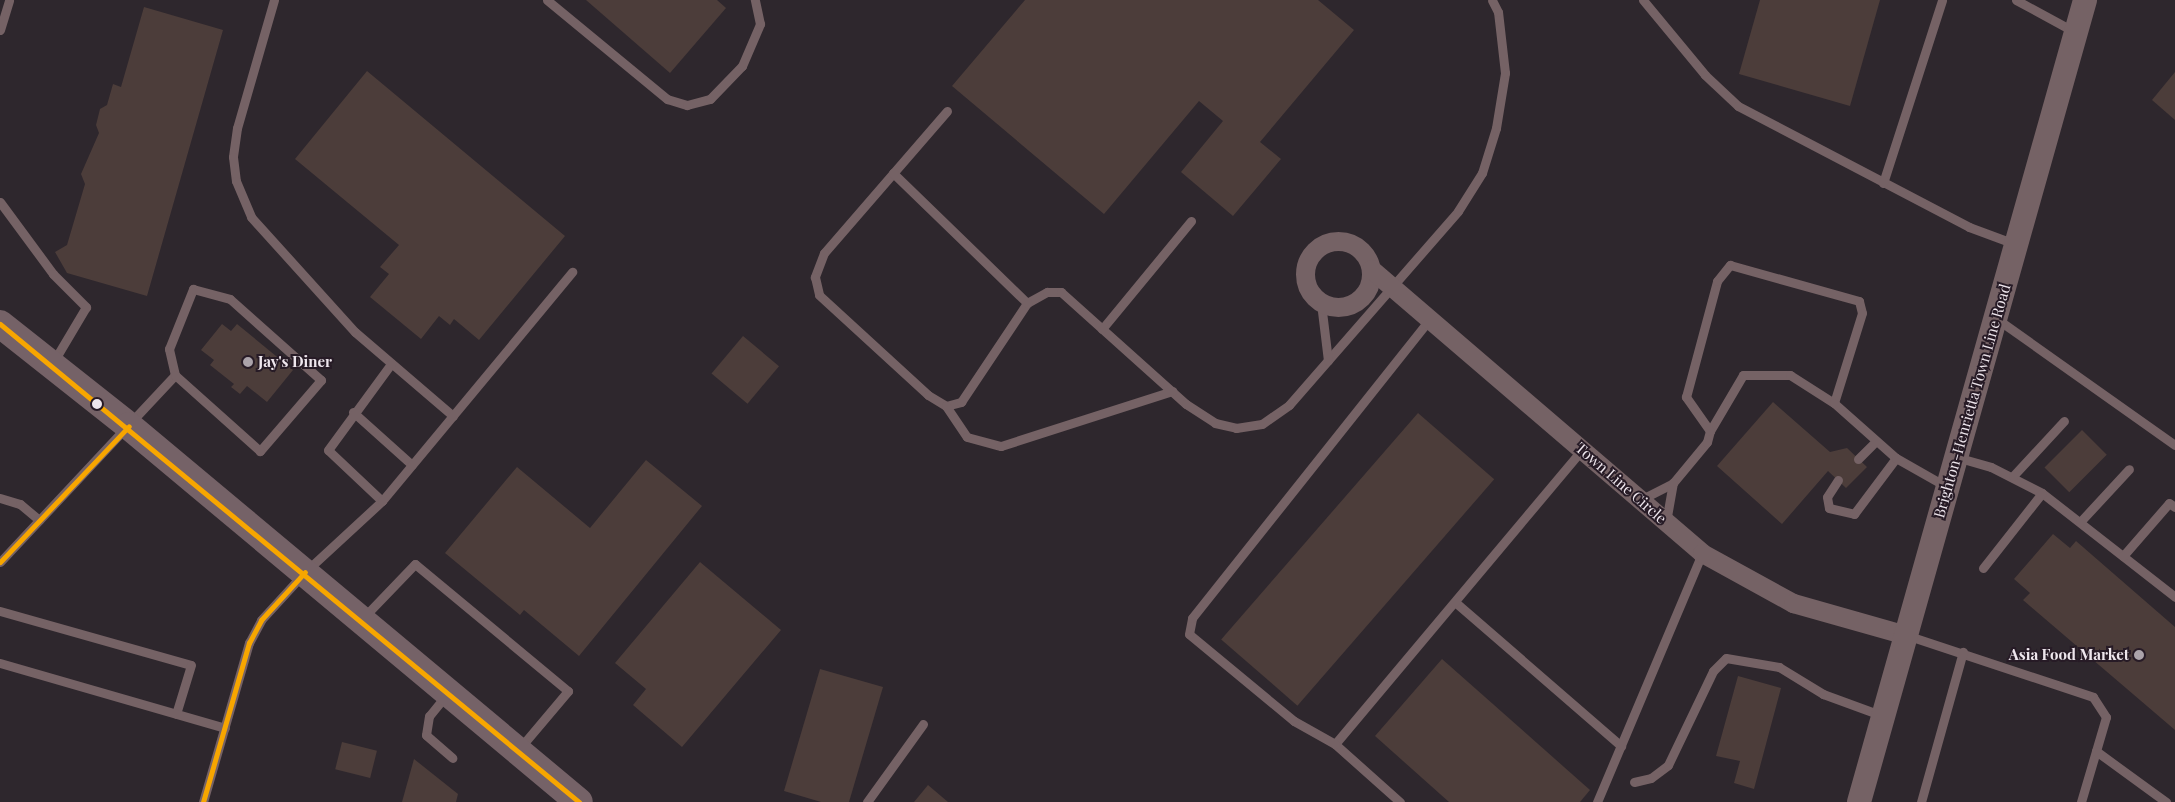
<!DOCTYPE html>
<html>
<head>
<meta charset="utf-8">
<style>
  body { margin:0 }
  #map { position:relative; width:2175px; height:802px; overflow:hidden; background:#2e272d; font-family:"Playfair Display",serif }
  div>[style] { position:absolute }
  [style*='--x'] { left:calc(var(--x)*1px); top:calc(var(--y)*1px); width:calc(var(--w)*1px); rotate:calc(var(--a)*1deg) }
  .building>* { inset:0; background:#4c3d3a; transform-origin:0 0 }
  .service>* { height:9px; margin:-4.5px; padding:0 4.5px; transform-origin:4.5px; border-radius:4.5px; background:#756265 }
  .minor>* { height:19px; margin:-9.5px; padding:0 9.5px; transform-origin:9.5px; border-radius:9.5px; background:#756265 }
  .minor>.ring { margin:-9.5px; padding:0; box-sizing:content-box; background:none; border:19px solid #756265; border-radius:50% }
  .tertiary>* { height:24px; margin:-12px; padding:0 12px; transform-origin:12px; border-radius:12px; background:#756265 }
  .primary>* { height:28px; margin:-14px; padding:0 14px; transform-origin:14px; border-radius:14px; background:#756267 }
  .bus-1>* { height:5px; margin:-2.5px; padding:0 2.5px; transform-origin:2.5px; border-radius:2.5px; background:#f7a600 }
  .dots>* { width:14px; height:14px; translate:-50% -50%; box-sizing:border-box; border:2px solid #271b26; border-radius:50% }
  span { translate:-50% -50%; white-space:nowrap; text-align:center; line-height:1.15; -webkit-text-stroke:4px #271b26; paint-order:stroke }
  .poi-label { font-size:15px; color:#eee6ed; font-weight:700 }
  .left { translate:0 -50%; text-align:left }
  .right { translate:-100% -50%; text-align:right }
  .street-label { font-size:15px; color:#eee6ed }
</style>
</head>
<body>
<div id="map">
  <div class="building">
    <div style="clip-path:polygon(586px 0,717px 0,726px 8px,670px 73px)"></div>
    <div style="clip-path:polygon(1025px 0,1318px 0,1354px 30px,1260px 142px,1281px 159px,1233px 216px,1181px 172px,1223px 121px,1199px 101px,1104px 214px,952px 86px)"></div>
    <div style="clip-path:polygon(1760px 0,1880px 0,1850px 106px,1739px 74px)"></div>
    <div style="clip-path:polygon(144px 7px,223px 30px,147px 296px,67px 273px,55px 252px,67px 245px,85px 184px,81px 174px,99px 133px,96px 125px,100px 109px,107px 105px,113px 84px,121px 87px)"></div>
    <div style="clip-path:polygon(367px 71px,565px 236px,479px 340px,454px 319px,450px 325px,439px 316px,421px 339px,370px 297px,389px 274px,380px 267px,399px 245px,295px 159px)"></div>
    <div style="clip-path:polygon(2175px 72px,2175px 120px,2152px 100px)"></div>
    <div style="clip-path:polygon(222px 324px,231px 331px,237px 324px,293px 370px,267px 402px,247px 386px,240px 394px,231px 387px,234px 384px,210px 365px,214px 360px,201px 350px)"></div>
    <div style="left:743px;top:336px;width:47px;height:49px;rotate:40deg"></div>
    <div style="clip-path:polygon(1773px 402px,1830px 452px,1847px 448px,1867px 467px,1846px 488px,1828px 471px,1782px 524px,1717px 466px)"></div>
    <div style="left:1418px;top:413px;width:101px;height:300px;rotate:41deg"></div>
    <div style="left:2082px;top:430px;width:35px;height:53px;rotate:45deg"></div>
    <div style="clip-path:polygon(646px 460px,702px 506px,579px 656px,524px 610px,520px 615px,445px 553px,517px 467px,590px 528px)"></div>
    <div style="clip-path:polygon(2053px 534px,2070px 548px,2076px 541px,2175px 627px,2175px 730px,2023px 600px,2030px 593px,2014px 579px)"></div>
    <div style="clip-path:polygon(700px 562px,781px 630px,682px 747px,633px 705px,646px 689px,615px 663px)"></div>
    <div style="clip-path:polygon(1442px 659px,1590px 790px,1580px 802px,1449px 802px,1375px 736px)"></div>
    <div style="clip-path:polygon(820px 669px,883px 687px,849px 802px,821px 802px,784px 791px)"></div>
    <div style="clip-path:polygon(1738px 676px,1781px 688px,1754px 789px,1734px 783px,1740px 761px,1716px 756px)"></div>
    <div style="left:342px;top:742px;width:36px;height:28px;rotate:14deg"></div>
    <div style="clip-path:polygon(414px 759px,458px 794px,456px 802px,402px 802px)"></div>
    <div style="clip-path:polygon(928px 785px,948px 802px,914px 802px)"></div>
  </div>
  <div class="service">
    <div style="--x:274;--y:0;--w:133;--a:106.1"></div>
    <div style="--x:237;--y:128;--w:29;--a:98"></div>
    <div style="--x:233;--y:157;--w:24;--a:83"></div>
    <div style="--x:236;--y:181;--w:39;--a:67"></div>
    <div style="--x:251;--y:217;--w:155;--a:47.9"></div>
    <div style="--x:355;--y:332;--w:129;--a:40.6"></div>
    <div style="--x:547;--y:0;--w:156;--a:39.5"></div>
    <div style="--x:667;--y:99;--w:21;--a:17"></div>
    <div style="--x:687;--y:105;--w:24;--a:-15"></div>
    <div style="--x:710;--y:99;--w:46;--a:-45.9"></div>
    <div style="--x:742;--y:66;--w:46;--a:-66.8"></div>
    <div style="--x:760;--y:24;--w:25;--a:-102"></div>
    <div style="--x:1643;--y:0;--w:97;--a:50.4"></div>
    <div style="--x:1705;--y:75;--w:45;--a:43.2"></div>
    <div style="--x:1738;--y:106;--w:261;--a:27.6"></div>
    <div style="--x:1969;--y:227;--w:49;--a:20.3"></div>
    <div style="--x:2016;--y:0;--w:67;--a:28.5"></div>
    <div style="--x:0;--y:30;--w:31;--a:-73"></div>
    <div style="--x:947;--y:111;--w:188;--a:130.9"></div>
    <div style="--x:824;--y:253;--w:26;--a:111"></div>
    <div style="--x:815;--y:277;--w:18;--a:77"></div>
    <div style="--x:819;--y:295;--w:148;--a:42.5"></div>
    <div style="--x:928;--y:395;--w:21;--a:31"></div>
    <div style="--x:946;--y:406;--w:16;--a:-15"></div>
    <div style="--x:961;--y:402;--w:119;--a:-56.3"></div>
    <div style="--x:1027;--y:303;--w:23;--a:-29"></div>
    <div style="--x:1047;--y:292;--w:14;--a:0"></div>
    <div style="--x:1061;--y:292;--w:168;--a:41.9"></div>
    <div style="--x:1186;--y:404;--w:35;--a:33"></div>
    <div style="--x:1215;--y:423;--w:22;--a:13"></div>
    <div style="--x:1236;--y:428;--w:26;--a:-9"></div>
    <div style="--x:1262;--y:424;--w:33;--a:-35"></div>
    <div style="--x:1289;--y:405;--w:257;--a:-48.9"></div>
    <div style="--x:1458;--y:211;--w:45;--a:-57.7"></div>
    <div style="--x:1482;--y:173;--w:47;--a:-72.7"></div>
    <div style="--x:1496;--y:128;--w:56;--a:-80.7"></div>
    <div style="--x:1505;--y:73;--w:61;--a:-96.5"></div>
    <div style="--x:1498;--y:12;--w:13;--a:-117"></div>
    <div style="--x:893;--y:173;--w:187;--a:44.1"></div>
    <div style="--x:1883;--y:183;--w:192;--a:-72.1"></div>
    <div style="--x:0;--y:202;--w:89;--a:53.6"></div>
    <div style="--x:53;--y:274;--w:47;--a:45"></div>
    <div style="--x:86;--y:307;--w:63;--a:120.7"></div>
    <div style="--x:1321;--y:303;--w:58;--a:83.1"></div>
    <div style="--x:1997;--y:319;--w:218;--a:35.3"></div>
    <div style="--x:1102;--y:329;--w:140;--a:-50.5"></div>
    <div style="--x:946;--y:406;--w:37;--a:56"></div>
    <div style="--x:967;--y:437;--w:35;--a:15"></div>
    <div style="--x:1001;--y:446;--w:180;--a:-17.8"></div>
    <div style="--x:353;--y:412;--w:79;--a:41.9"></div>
    <div style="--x:1710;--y:431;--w:65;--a:-59.5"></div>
    <div style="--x:1743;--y:375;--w:47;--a:0"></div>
    <div style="--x:1790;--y:375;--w:52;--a:32.5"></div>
    <div style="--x:1956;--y:457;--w:36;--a:16"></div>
    <div style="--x:1991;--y:467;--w:57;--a:27"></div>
    <div style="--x:2042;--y:493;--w:169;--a:38"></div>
    <div style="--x:1858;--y:459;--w:25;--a:-45"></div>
    <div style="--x:2013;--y:476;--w:75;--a:-47.2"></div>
    <div style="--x:1838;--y:480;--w:20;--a:123"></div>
    <div style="--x:1827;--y:497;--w:11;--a:80"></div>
    <div style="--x:1829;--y:508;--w:26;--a:13"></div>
    <div style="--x:1854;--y:514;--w:70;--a:-53.1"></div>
    <div style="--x:0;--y:498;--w:21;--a:17"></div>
    <div style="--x:20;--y:504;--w:25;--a:40"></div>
    <div style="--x:1640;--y:500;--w:37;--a:-27"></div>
    <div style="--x:1673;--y:483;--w:53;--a:-50.3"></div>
    <div style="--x:1707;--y:442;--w:11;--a:-75"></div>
    <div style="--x:1710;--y:431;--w:42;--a:-125.2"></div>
    <div style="--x:1686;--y:397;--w:120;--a:-75"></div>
    <div style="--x:1717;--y:281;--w:21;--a:-51"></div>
    <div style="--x:1730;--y:265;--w:134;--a:15.6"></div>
    <div style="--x:1859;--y:301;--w:12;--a:76"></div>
    <div style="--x:1862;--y:313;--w:94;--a:107.3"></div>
    <div style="--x:1834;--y:403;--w:83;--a:41.6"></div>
    <div style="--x:1896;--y:458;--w:59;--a:29.6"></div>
    <div style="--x:382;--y:501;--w:74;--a:-136.6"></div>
    <div style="--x:328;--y:450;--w:107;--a:-53.8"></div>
    <div style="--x:1666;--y:522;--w:40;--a:-80"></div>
    <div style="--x:2080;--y:522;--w:72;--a:-47.2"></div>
    <div style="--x:2123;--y:556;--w:70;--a:-49"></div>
    <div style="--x:2169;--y:503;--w:7;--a:34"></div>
    <div style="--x:0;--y:562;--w:256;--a:-46.9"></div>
    <div style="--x:175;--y:375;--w:27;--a:-103"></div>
    <div style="--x:169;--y:349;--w:65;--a:-68.2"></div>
    <div style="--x:193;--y:289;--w:38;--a:15"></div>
    <div style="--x:230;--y:299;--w:122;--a:41.7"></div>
    <div style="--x:321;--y:380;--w:94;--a:130.7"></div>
    <div style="--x:260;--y:451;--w:114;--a:-138.2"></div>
    <div style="--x:1983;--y:568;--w:95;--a:-51.8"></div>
    <div style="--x:1455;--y:602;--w:220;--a:40.9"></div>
    <div style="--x:0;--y:611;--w:198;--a:15.8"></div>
    <div style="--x:191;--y:665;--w:51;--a:107"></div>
    <div style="--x:363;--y:618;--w:75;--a:-46.1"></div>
    <div style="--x:415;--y:564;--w:199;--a:39.7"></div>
    <div style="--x:568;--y:691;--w:76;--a:130.2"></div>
    <div style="--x:1906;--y:635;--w:197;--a:18.3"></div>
    <div style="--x:2093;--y:697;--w:24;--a:57"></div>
    <div style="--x:2106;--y:717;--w:89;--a:106.4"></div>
    <div style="--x:0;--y:663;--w:234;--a:16.1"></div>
    <div style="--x:447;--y:694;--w:28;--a:129"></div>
    <div style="--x:429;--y:716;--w:19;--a:99"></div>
    <div style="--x:426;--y:735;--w:35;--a:41"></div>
    <div style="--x:1335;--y:744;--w:384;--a:-50"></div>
    <div style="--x:2096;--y:751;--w:87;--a:36.1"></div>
    <div style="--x:1634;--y:782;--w:17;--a:-13"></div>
    <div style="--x:1651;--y:778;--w:21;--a:-37"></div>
    <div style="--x:1668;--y:765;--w:104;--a:-64.4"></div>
    <div style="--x:1713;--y:671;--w:18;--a:-45"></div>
    <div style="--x:1726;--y:658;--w:54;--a:9.6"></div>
    <div style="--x:1779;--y:667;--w:52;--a:31.5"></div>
    <div style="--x:1823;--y:694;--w:64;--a:20.1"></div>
    <div style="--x:203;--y:802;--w:166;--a:-73.9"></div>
    <div style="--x:249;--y:643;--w:26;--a:-62"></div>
    <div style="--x:261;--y:620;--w:65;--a:-47.5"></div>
    <div style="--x:305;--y:572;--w:105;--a:-42.7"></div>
    <div style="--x:382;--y:501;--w:298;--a:-50.3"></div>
    <div style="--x:867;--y:802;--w:96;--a:-54.3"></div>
    <div style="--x:1400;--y:802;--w:87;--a:-138.3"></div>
    <div style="--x:1335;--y:744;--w:47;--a:-150.7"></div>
    <div style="--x:1294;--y:721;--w:136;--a:-140.4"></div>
    <div style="--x:1189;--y:634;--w:16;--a:-79"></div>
    <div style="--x:1192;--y:618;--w:382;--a:-51.5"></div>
    <div style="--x:1597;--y:802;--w:270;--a:-67.1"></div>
    <div style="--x:1921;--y:802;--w:156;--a:-74.4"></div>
  </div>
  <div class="minor">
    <div class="ring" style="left:1305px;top:241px;width:47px;height:47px"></div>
    <div style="--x:1371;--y:269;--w:436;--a:40.6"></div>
    <div style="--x:1702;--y:553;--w:104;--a:28.8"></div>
    <div style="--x:1793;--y:603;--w:117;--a:15.8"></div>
  </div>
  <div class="tertiary">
    <div style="--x:1859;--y:802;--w:833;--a:-74.26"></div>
  </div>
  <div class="primary">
    <div style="--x:0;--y:324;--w:164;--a:38.3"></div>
    <div style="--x:129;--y:426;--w:586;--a:39.88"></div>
  </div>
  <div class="bus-1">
    <div style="--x:0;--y:324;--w:751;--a:39.54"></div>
    <div style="--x:0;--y:562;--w:187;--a:-46.5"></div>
    <div style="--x:203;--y:802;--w:166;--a:-73.9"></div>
    <div style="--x:249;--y:643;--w:26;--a:-62"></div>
    <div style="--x:261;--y:620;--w:65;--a:-47.5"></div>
  </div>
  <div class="dots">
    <div style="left:248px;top:362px;background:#aba3aa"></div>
    <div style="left:97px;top:404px;background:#eee6ed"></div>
    <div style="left:2139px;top:655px;background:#aba3aa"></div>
  </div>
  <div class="poi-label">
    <span class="left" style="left:258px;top:362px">Jay's Diner</span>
    <span class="right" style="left:2129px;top:655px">Asia Food Market</span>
  </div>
  <div class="street-label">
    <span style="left:1972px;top:401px;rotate:-74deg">Brighton-Henrietta Town Line Road</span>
    <span style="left:1621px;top:483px;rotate:41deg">Town Line Circle</span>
  </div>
</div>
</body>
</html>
